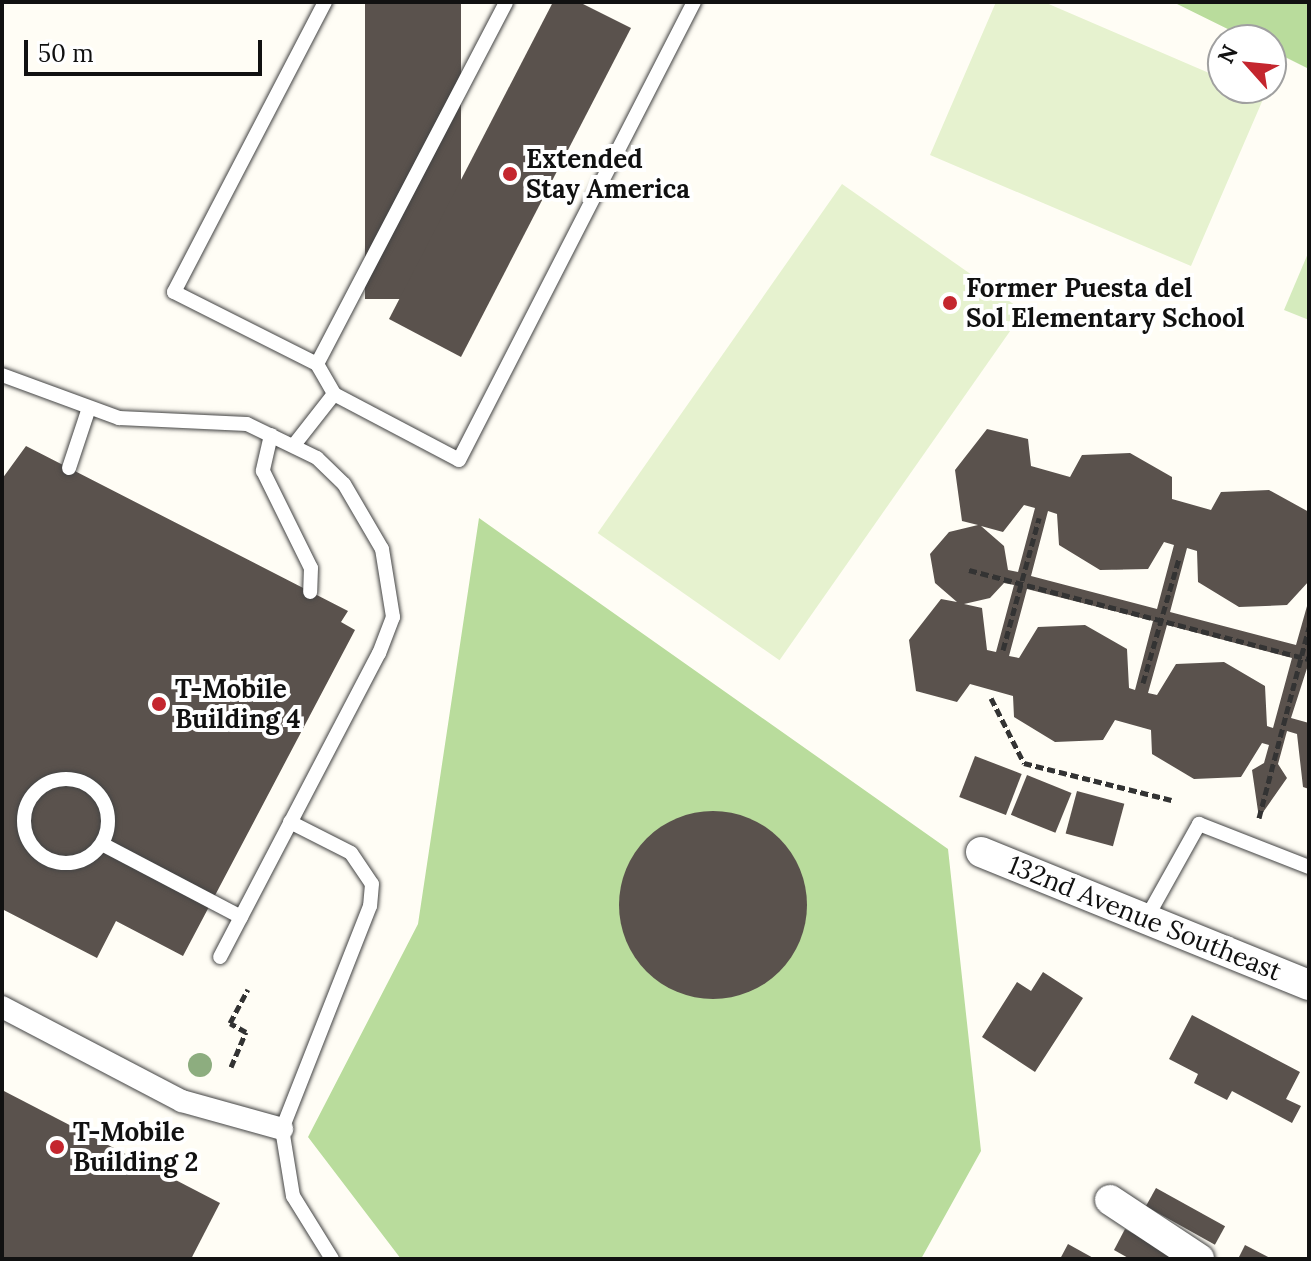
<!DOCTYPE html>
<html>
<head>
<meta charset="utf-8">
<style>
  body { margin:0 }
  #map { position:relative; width:1311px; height:1261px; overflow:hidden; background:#fffdf5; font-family:Lora,serif }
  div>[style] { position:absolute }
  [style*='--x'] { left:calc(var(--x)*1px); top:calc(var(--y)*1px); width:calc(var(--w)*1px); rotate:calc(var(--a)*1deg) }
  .green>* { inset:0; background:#d5ebbd }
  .forest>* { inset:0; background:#b9dc9c }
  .pitch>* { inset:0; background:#e6f2cf; transform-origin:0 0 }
  .building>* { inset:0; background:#5a524d; transform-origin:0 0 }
  .round { border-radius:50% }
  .path>* { height:5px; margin-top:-2.5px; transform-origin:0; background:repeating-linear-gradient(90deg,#333 0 8px,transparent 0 12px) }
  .roads { filter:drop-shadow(0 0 2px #444) drop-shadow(0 0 2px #444) }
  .service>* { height:14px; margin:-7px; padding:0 7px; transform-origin:7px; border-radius:7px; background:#fff }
  .service>.ring { margin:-7px; padding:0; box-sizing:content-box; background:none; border:14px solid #fff; border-radius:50% }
  .pedestrian>* { height:22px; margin:-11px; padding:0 11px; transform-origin:11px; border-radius:11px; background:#fff }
  .minor>* { height:30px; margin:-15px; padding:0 15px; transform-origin:15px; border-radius:15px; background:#fff }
  .trees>* { width:24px; height:24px; margin:-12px; border-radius:50%; background:#8dad7f }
  .dots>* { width:22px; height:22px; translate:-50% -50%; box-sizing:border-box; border:4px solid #fff; border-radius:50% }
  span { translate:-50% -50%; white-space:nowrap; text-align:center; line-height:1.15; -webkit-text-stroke:8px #fff; paint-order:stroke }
  .poi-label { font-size:26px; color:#111; font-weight:700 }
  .left { translate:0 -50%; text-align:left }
  .street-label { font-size:26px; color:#111 }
  .frame { position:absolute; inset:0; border:4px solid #111; pointer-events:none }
  .north { position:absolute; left:1207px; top:24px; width:80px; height:80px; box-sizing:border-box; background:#fff; border:2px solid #a0a0a0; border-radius:50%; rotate:297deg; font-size:22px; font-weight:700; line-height:32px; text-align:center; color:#111 }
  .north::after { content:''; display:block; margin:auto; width:28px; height:36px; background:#c4262e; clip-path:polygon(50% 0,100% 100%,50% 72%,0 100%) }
  .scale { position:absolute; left:24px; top:40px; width:238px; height:36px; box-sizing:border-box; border:4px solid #111; border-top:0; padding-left:10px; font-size:24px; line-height:28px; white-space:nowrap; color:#111; -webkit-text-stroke:6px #fff; paint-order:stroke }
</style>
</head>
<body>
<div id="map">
  <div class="green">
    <div style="clip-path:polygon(1309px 251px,1309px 320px,1284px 310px)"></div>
  </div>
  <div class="forest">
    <div style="clip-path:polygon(1173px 2px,1309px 2px,1309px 69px,1271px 50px,1271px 40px,1250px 40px)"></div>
    <div style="clip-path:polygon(479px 518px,948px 849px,981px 1151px,921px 1259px,401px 1259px,308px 1137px,418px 924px)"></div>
  </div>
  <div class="pitch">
    <div style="clip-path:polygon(996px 2px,1044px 2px,1223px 79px,1223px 88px,1264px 97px,1191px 266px,930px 155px)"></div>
    <div style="left:842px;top:184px;width:222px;height:426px;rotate:35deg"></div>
  </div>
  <div class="building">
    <div style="left:365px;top:2px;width:96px;height:297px"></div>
    <div style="clip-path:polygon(553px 2px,579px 2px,631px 28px,461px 357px,389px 319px)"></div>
    <div style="clip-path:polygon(evenodd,987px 429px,1028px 439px,1031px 466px,1070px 477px,1082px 455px,1130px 453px,1172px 477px,1172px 499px,1211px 510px,1221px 492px,1269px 490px,1309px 512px,1309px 581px,1287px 605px,1239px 607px,1198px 582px,1197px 551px,1187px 548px,1170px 612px,1296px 645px,1309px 599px,1309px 662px,1291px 718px,1309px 723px,1309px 789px,1303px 787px,1297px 734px,1287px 731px,1278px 764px,1287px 778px,1259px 818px,1252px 770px,1264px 763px,1269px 745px,1262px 743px,1241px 777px,1194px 779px,1152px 754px,1151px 730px,1115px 720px,1103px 740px,1055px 742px,1014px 717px,1013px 696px,970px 684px,957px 702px,916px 691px,909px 640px,941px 599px,957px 602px,935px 583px,930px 554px,949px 532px,978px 525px,962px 521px,955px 470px,987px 429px,1024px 505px,1035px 508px,1018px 572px,1008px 570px,1004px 546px,981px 526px,1003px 532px,1024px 505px,987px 429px,1048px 511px,1057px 514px,1059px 545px,1100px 570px,1148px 569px,1164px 542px,1174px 545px,1157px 609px,1031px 576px,1048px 511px,987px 429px,1004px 583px,1014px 585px,996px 652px,987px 650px,982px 608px,964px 604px,990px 598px,1004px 583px,987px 429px,1027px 589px,1153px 621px,1135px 690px,1129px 688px,1127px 649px,1085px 625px,1038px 627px,1019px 658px,1009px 656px,1027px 589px,987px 429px,1167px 625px,1292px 658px,1273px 728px,1267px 726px,1265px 686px,1224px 662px,1176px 664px,1157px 695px,1148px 693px,1167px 625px)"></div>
    <div style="clip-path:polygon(26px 446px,348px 611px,341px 622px,355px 630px,183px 956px,116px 921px,97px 958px,2px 909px,2px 479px)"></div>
    <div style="left:975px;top:756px;width:50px;height:44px;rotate:21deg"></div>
    <div style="left:1027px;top:775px;width:48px;height:43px;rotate:22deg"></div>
    <div style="left:1077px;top:791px;width:49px;height:44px;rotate:15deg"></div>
    <div class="round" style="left:619px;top:811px;width:188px;height:188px"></div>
    <div style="clip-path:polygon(1043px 972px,1083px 998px,1035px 1072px,982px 1037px,1017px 982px,1031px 991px)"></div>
    <div style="clip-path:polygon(1192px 1015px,1300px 1072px,1286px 1099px,1301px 1106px,1292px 1123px,1232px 1091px,1227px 1100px,1194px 1083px,1198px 1074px,1169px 1059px)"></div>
    <div style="clip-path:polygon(2px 1090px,220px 1203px,191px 1259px,2px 1259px)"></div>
    <div style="left:1156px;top:1188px;width:79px;height:21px;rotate:29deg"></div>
    <div style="clip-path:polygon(1125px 1229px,1181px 1259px,1130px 1259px,1114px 1250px)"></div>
    <div style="clip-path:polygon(1068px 1244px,1095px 1259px,1060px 1259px)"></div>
    <div style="clip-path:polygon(1245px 1245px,1272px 1259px,1238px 1259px)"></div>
  </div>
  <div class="path">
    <div style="--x:969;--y:570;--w:351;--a:14.7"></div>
    <div style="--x:1003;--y:650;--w:137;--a:-74.7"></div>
    <div style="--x:1143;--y:683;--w:130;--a:-73.9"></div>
    <div style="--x:991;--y:698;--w:73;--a:63.1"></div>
    <div style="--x:1024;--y:763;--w:152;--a:14.1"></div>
    <div style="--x:1259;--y:818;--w:197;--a:-75.3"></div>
    <div style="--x:231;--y:1067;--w:38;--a:-67"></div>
    <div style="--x:246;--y:1032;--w:18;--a:-151"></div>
    <div style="--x:230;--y:1023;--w:38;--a:-62"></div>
  </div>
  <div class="roads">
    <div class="service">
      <div style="--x:325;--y:2;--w:327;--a:117.5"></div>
      <div style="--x:174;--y:292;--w:160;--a:26.7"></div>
      <div style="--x:317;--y:364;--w:34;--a:60"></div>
      <div style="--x:334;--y:394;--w:141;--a:27.8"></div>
      <div style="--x:459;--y:460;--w:515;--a:-62.84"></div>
      <div style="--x:317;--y:364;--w:408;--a:-62.4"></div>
      <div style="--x:2;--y:375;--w:125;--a:20.2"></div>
      <div style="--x:119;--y:418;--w:128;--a:2.7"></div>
      <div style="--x:247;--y:424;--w:78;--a:25.9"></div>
      <div style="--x:317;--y:458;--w:37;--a:44"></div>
      <div style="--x:344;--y:484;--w:75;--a:59.7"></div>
      <div style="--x:382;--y:549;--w:69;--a:80.8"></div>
      <div style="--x:393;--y:617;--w:39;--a:111"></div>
      <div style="--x:379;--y:653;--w:343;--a:117.6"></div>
      <div style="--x:271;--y:435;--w:37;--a:103"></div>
      <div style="--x:263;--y:471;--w:108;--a:63.7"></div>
      <div style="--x:311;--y:568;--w:24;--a:92"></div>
      <div style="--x:294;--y:445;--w:65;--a:-51.9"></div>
      <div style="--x:69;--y:468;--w:60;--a:-71.6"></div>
      <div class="ring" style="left:24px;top:779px;width:70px;height:70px"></div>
      <div style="--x:290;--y:822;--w:68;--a:26.9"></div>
      <div style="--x:351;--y:853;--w:37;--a:56"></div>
      <div style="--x:372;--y:884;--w:22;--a:95"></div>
      <div style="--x:370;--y:906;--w:240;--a:111.5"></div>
      <div style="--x:282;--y:1129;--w:68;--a:80.7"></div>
      <div style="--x:293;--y:1196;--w:74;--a:58.2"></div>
      <div style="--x:102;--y:844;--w:157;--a:27.7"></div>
      <div style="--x:1146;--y:919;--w:109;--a:-60.8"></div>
      <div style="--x:1199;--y:824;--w:118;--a:21.4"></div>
    </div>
    <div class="pedestrian">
      <div style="--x:2;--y:1007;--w:203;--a:27.6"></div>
      <div style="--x:182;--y:1101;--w:104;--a:15.6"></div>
    </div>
    <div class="minor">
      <div style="--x:981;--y:852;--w:354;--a:22.1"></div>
      <div style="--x:1110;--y:1200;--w:107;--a:33.5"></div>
    </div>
  </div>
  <div class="trees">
    <div style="left:200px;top:1065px"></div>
  </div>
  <div class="dots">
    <div style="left:510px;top:174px;background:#c4262e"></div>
    <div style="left:950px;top:303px;background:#c4262e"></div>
    <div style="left:159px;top:704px;background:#c4262e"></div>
    <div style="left:57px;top:1147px;background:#c4262e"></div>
  </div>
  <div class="poi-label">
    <span class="left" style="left:526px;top:174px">Extended<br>Stay America</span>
    <span class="left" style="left:966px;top:303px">Former Puesta del<br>Sol Elementary School</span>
    <span class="left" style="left:175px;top:704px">T-Mobile<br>Building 4</span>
    <span class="left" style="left:73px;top:1147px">T-Mobile<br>Building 2</span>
  </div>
  <div class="street-label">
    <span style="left:1145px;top:918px;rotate:22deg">132nd Avenue Southeast</span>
  </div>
  <div class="frame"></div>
  <div class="north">N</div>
  <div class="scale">50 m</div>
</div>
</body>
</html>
